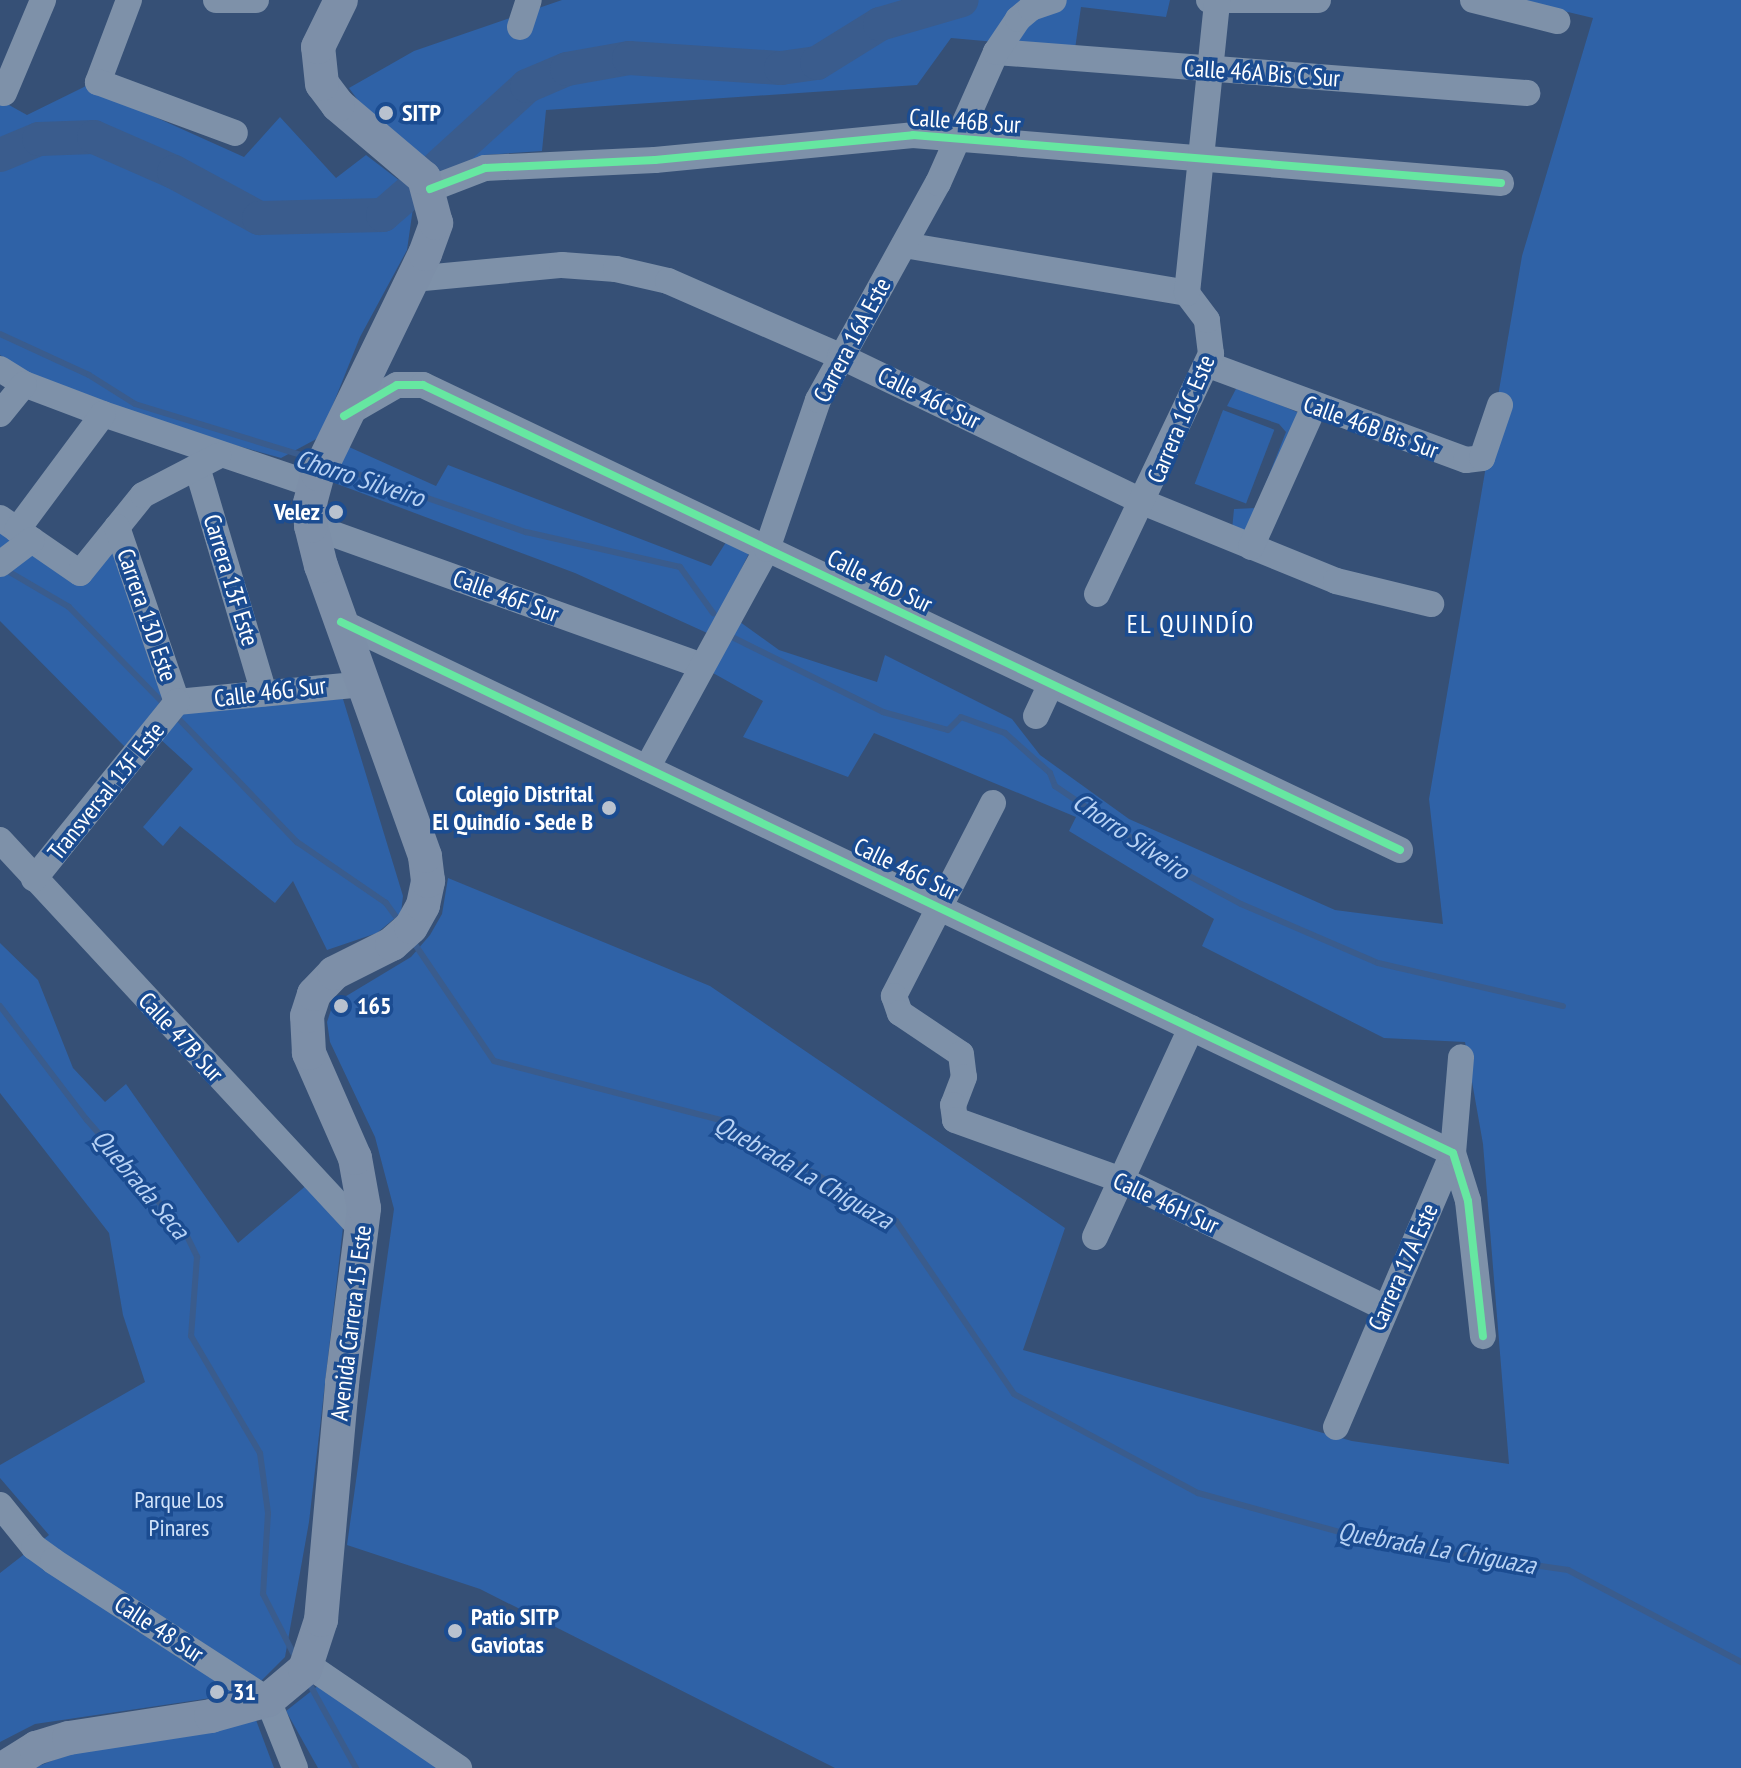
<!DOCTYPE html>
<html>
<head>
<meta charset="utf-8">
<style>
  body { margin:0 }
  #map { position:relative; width:1741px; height:1768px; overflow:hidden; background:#365076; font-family:"PT Sans Narrow",sans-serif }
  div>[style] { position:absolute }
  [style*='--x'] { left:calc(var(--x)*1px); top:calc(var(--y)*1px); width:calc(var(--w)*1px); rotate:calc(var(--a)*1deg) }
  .green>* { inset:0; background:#2f62a7; transform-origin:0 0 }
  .stream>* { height:6px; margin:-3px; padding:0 3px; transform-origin:3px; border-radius:3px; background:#3a5c8d }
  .river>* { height:34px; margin:-17px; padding:0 17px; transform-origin:17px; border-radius:17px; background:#3a5c8d }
  .minor>* { height:26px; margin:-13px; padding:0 13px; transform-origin:13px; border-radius:13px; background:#7e91a9 }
  .major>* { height:34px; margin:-17px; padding:0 17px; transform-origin:17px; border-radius:17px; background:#7d8fa8 }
  .cycleway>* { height:8px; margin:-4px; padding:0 4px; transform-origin:4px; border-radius:4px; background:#66e7a1 }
  .dots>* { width:22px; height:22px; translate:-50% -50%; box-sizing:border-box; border:4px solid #1b4c91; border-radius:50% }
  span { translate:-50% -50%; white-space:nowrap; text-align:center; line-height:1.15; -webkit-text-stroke:7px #1b4c91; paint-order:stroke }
  .street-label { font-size:24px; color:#fff }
  .poi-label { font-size:24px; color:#fff; font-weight:700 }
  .left { translate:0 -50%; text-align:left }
  .right { translate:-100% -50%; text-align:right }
  .park-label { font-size:24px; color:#d1e3fa }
  .water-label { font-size:26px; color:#b7d2f5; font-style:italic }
  .neighbourhood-label { font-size:26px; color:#fff; letter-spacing:2px }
</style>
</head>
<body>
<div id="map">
  <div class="green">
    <div style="clip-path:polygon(562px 0,1170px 0,1166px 17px,1081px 7px,1075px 49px,951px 38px,917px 85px,546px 110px,542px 151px,484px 155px,444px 173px,363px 107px,349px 88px,414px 51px)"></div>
    <div style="clip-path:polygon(1518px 0,1741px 0,1741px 1768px,835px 1768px,480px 1589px,347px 1545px,394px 1209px,375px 1137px,330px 1042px,327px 1022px,333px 1004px,411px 957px,430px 935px,442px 914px,448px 878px,710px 986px,1065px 1228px,1023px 1350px,1352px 1441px,1509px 1464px,1483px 1144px,1465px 1042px,1384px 1038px,1202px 946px,1214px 919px,1069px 831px,1076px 817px,874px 733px,848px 777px,743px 737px,763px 701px,713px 673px,727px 642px,575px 573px,332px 482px,349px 447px,436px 486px,448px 465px,711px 566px,728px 539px,751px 549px,722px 609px,779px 650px,877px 682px,885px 655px,1012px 719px,1040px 755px,1129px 819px,1335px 910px,1443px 924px,1429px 799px,1522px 256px,1593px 18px)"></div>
    <div style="clip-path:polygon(86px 86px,244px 157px,280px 117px,336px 178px,366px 155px,408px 187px,414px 201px,407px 250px,360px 337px,320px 437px,281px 458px,153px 422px,22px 370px,0 355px,0 100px,27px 115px)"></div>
    <div style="clip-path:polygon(1237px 387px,1297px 412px,1299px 418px,1249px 530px,1232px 530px,1234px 509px,1256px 508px,1286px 432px,1279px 424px,1227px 406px)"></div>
    <div style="left:1223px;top:410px;width:55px;height:79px;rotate:21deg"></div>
    <div style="clip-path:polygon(0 530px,82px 583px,114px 546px,176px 708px,343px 699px,403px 896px,401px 913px,377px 933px,327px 950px,293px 881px,275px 903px,180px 826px,163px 846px,143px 827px,193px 769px,147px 727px,127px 749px,0 621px)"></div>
    <div style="clip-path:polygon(0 943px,38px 980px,73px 1068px,105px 1102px,126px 1084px,238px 1243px,308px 1184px,343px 1227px,309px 1522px,285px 1657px,259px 1683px,218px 1697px,35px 1724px,0 1742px,0 1573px,49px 1535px,0 1478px,0 1465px,145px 1382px,123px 1315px,109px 1233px,0 1093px)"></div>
    <div style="clip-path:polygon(319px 1685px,439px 1768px,318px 1768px,286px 1711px)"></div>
    <div style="clip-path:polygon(256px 1720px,274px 1768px,34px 1768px,71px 1753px)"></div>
  </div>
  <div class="stream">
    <div style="--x:0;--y:334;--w:98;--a:24.7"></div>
    <div style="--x:89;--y:375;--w:54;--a:32.2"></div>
    <div style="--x:135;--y:404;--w:187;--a:17.1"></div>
    <div style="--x:332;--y:465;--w:205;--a:19.1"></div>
    <div style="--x:526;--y:532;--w:158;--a:12.8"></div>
    <div style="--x:680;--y:567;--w:57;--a:54.3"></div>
    <div style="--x:6;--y:570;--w:73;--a:30.4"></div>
    <div style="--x:69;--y:607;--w:133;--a:45.6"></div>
    <div style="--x:730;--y:636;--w:171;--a:26.4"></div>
    <div style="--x:883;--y:712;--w:67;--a:15.5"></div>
    <div style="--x:948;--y:730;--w:18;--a:-45"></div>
    <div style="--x:961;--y:717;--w:47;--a:20"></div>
    <div style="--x:1005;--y:733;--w:60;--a:41.6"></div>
    <div style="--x:1050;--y:773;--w:14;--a:69"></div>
    <div style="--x:1055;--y:786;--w:151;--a:34.2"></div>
    <div style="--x:1180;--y:871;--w:69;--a:28.4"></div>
    <div style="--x:1241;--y:904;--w:149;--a:23.3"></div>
    <div style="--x:1378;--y:963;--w:190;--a:13.1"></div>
    <div style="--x:176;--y:716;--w:175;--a:46.2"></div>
    <div style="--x:297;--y:842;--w:108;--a:34.4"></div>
    <div style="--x:386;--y:903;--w:26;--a:54"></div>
    <div style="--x:412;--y:940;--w:146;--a:55.9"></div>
    <div style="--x:494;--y:1061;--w:239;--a:14.6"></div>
    <div style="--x:725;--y:1121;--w:198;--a:30.3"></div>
    <div style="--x:896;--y:1221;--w:209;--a:55.7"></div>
    <div style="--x:1014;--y:1394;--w:209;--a:28.3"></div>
    <div style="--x:1198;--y:1493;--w:188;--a:15.4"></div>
    <div style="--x:1379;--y:1543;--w:191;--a:8.1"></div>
    <div style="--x:1568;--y:1570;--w:196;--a:28"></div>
    <div style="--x:0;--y:1006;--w:143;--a:52.7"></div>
    <div style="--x:87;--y:1120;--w:149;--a:48.8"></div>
    <div style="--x:185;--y:1232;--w:28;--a:64"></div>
    <div style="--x:197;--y:1257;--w:79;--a:94.3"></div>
    <div style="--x:191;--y:1336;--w:136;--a:59.5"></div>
    <div style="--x:260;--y:1453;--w:61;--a:82.4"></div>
    <div style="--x:268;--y:1513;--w:81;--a:93.5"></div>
    <div style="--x:263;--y:1594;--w:66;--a:63"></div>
    <div style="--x:310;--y:1685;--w:95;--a:61"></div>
  </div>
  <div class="river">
    <div style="--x:0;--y:155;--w:42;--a:-22.3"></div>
    <div style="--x:39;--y:139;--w:55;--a:-2.1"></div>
    <div style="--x:94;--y:137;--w:87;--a:23.6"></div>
    <div style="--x:174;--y:172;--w:97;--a:28.4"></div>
    <div style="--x:259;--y:218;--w:124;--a:-1.4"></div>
    <div style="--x:383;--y:215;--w:38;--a:-41"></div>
    <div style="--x:437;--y:168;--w:122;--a:-42.3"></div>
    <div style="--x:527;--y:86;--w:43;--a:-23"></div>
    <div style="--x:567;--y:69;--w:63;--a:-10.1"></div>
    <div style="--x:629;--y:58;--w:152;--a:3.8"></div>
    <div style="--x:781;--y:68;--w:36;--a:-8"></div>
    <div style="--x:817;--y:63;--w:74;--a:-31.8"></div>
    <div style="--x:880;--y:24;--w:85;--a:-16.3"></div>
  </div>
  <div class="minor">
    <div style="--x:129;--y:0;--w:88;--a:110.7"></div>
    <div style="--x:98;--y:82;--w:146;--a:20.4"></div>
    <div style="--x:216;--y:0;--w:40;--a:0"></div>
    <div style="--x:1209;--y:0;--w:109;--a:0"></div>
    <div style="--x:1473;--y:0;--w:87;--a:14"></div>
    <div style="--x:520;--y:27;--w:28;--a:-72"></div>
    <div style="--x:996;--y:52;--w:533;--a:4.42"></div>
    <div style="--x:4;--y:93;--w:101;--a:-67.2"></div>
    <div style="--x:430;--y:189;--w:59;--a:-20.9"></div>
    <div style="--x:485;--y:168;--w:170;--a:-2.7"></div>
    <div style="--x:655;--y:160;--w:259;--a:-5.5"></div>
    <div style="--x:913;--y:135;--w:590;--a:4.67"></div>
    <div style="--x:904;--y:245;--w:287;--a:9.6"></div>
    <div style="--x:413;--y:279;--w:150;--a:-5.4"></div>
    <div style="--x:562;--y:265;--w:54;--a:4.2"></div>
    <div style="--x:616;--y:269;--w:53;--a:13"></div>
    <div style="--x:668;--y:281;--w:188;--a:23.6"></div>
    <div style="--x:840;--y:356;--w:339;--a:25.7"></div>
    <div style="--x:1145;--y:503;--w:206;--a:22.2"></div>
    <div style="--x:1336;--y:581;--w:98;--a:13.6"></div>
    <div style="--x:1209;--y:365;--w:274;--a:20.3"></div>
    <div style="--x:1466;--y:460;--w:16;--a:-7"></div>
    <div style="--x:1482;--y:458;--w:56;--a:-71.2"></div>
    <div style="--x:0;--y:369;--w:28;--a:32"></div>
    <div style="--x:24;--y:384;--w:85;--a:20.8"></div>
    <div style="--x:103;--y:414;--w:223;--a:18.6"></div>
    <div style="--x:0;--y:414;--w:38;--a:-51"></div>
    <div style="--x:345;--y:415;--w:60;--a:-30"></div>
    <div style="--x:397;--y:385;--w:26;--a:0"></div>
    <div style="--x:423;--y:385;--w:1082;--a:25.45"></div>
    <div style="--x:197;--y:467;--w:236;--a:73.5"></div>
    <div style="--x:0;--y:518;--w:97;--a:34.5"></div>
    <div style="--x:80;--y:573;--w:100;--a:-51.1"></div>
    <div style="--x:143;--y:495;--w:85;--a:-27.5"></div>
    <div style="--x:311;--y:526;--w:414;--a:19.7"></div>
    <div style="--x:117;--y:527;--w:185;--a:71.1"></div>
    <div style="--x:17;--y:530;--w:144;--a:-53.4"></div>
    <div style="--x:1251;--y:547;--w:154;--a:-65.8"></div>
    <div style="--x:0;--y:564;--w:40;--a:-37"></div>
    <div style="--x:1097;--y:594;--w:266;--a:-64.6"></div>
    <div style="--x:1211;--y:354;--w:34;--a:-97"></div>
    <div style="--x:1207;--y:320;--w:34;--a:-127"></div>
    <div style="--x:1187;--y:293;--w:294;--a:-84.1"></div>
    <div style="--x:341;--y:622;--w:1232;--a:25.53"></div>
    <div style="--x:1453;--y:1153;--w:50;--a:72.6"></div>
    <div style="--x:1468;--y:1201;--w:136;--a:83.7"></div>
    <div style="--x:177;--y:702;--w:187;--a:-5.5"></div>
    <div style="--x:1036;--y:716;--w:33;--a:-65"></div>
    <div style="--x:647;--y:768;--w:250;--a:-61.3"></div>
    <div style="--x:767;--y:549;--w:157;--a:-71.1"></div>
    <div style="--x:818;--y:400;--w:248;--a:-61.1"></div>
    <div style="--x:938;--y:183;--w:143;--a:-66.1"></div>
    <div style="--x:996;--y:52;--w:40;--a:-56"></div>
    <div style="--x:1018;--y:19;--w:17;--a:-40"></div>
    <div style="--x:1031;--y:8;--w:24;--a:-19"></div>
    <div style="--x:993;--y:803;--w:217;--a:117.2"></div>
    <div style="--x:894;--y:996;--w:18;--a:71"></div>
    <div style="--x:900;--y:1013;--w:73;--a:33.9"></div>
    <div style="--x:961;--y:1054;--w:23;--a:83"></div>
    <div style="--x:964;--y:1077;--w:30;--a:111"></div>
    <div style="--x:953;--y:1105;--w:15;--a:82"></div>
    <div style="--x:955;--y:1120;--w:180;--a:19.8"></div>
    <div style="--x:1124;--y:1181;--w:289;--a:25.9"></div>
    <div style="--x:0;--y:840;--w:535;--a:47.12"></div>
    <div style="--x:34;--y:879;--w:228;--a:-51.1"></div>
    <div style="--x:1095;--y:1237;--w:230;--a:-65.3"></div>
    <div style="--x:1336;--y:1427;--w:298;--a:-66.9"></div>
    <div style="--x:1453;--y:1153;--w:96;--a:-85.2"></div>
    <div style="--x:0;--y:1505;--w:54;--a:51"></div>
    <div style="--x:34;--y:1547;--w:24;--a:36"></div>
    <div style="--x:53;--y:1561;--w:256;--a:32.9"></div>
    <div style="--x:268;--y:1700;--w:73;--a:68.3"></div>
    <div style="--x:308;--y:1665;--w:183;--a:34.3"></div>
  </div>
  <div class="major">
    <div style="--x:4;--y:1768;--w:38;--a:-32"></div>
    <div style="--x:36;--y:1748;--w:34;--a:-17"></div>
    <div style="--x:69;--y:1738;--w:144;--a:-8.8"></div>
    <div style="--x:211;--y:1716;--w:59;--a:-15.7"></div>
    <div style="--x:268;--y:1700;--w:48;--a:-40"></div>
    <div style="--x:305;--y:1669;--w:52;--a:-71.9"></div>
    <div style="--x:321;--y:1620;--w:238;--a:-84.9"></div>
    <div style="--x:342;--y:1383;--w:176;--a:-82.8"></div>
    <div style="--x:364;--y:1208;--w:51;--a:-100.2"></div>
    <div style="--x:355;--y:1158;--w:115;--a:-113.7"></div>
    <div style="--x:309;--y:1053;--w:37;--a:-93"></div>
    <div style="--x:307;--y:1016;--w:23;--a:-72"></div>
    <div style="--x:314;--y:994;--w:29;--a:-46"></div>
    <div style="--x:334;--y:973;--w:65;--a:-26.6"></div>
    <div style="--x:392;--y:944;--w:25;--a:-42"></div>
    <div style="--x:411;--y:927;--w:25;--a:-61"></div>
    <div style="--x:423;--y:905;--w:25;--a:-78"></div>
    <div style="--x:428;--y:881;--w:25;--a:-97"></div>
    <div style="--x:425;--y:856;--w:308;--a:-109.7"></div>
    <div style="--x:321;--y:566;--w:41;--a:-104"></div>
    <div style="--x:311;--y:526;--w:23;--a:-92"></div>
    <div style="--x:310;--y:503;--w:30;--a:-75"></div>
    <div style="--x:318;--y:474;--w:245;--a:-64.1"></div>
    <div style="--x:425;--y:254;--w:33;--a:-70"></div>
    <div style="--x:436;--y:223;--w:47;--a:-104.9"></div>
    <div style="--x:424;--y:178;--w:113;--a:-139.7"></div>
    <div style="--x:338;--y:105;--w:26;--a:-127"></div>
    <div style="--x:322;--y:84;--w:37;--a:-96"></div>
    <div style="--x:318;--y:47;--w:52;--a:-63.9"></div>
  </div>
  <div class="cycleway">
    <div style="--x:430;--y:189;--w:59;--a:-20.9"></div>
    <div style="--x:485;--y:168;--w:170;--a:-2.7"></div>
    <div style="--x:655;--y:160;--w:259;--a:-5.5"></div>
    <div style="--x:913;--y:135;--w:590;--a:4.67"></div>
    <div style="--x:344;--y:416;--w:61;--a:-30.3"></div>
    <div style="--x:397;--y:385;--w:26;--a:0"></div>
    <div style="--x:423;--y:385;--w:1082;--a:25.45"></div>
    <div style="--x:341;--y:622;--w:1232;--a:25.53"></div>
    <div style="--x:1453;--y:1153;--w:50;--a:72.6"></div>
    <div style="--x:1468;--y:1201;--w:136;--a:83.7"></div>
  </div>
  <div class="dots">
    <div style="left:386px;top:113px;background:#b9c2cf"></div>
    <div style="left:336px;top:512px;background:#b9c2cf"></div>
    <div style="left:609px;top:808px;background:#b9c2cf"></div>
    <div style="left:341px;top:1006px;background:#b9c2cf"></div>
    <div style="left:455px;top:1631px;background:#b9c2cf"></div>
    <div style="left:217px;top:1692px;background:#b9c2cf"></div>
  </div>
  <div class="street-label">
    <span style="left:1262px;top:73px;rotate:4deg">Calle 46A Bis C Sur</span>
    <span style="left:965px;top:121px;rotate:4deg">Calle 46B Sur</span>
    <span style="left:852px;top:340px;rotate:-62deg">Carrera 16A Este</span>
    <span style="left:929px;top:398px;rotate:26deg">Calle 46C Sur</span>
    <span style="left:1181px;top:419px;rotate:-67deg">Carrera 16C Este</span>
    <span style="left:1371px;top:427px;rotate:20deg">Calle 46B Bis Sur</span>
    <span style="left:231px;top:580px;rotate:73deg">Carrera 13F Este</span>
    <span style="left:880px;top:581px;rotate:26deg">Calle 46D Sur</span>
    <span style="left:506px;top:596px;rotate:20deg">Calle 46F Sur</span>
    <span style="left:147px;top:615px;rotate:71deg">Carrera 13D Este</span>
    <span style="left:270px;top:692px;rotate:-7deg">Calle 46G Sur</span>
    <span style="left:106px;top:791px;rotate:-51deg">Transversal 13F Este</span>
    <span style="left:906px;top:869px;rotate:26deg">Calle 46G Sur</span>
    <span style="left:181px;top:1037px;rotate:47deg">Calle 47B Sur</span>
    <span style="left:1166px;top:1203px;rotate:25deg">Calle 46H Sur</span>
    <span style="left:1403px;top:1267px;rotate:-66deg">Carrera 17A Este</span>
    <span style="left:351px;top:1323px;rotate:-83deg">Avenida Carrera 15 Este</span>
    <span style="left:159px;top:1629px;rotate:33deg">Calle 48 Sur</span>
  </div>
  <div class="poi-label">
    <span class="left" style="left:402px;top:113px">SITP</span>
    <span class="right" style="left:320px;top:512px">Velez</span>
    <span class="right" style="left:593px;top:808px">Colegio Distrital<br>El Quindío - Sede B</span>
    <span class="left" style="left:357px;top:1006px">165</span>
    <span class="left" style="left:471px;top:1631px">Patio SITP<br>Gaviotas</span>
    <span class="left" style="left:233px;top:1692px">31</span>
  </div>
  <div class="park-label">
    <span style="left:179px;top:1514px">Parque Los<br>Pinares</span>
  </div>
  <div class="water-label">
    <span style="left:360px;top:478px;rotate:18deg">Chorro Silveiro</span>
    <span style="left:1131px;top:836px;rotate:34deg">Chorro Silveiro</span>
    <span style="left:804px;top:1172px;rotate:30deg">Quebrada La Chiguaza</span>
    <span style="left:141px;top:1184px;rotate:50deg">Quebrada Seca</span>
    <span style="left:1437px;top:1548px;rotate:10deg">Quebrada La Chiguaza</span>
  </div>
  <div class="neighbourhood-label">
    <span style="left:1191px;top:624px">EL QUINDÍO</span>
  </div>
</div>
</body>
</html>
